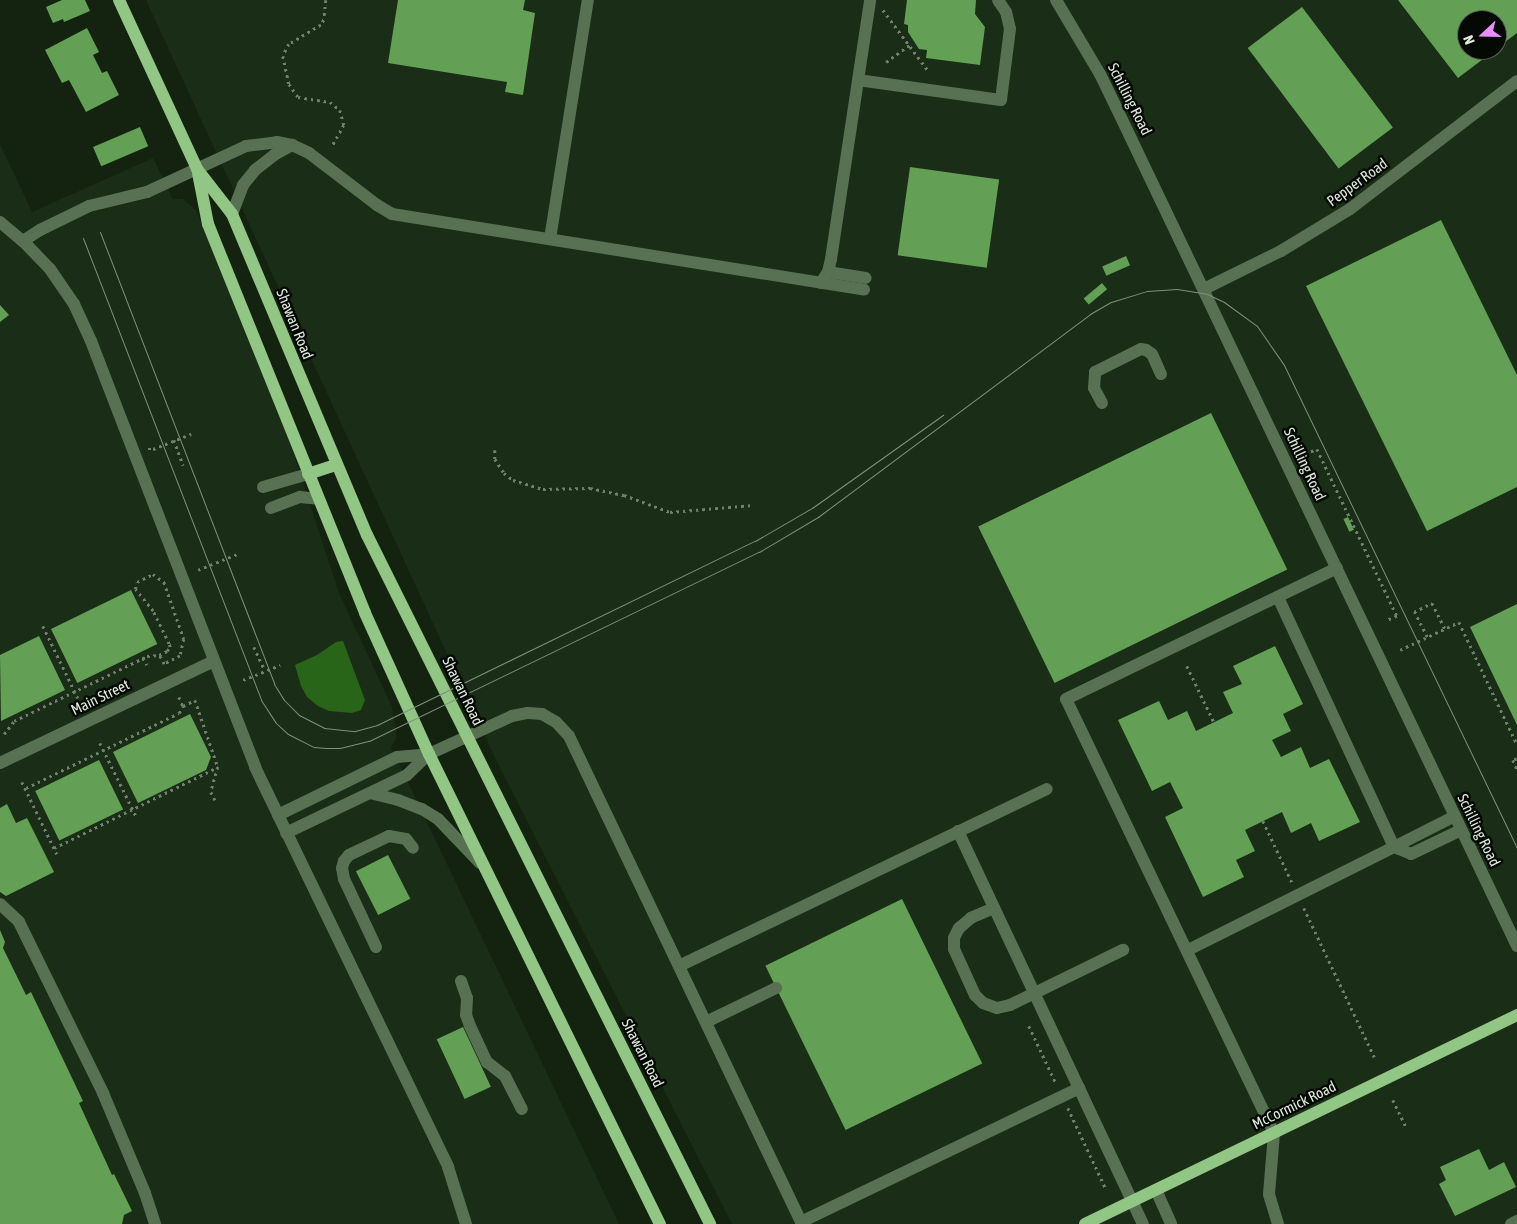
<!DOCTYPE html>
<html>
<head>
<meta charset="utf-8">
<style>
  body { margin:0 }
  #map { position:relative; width:1517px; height:1224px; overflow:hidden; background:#142210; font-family:"Asap Condensed",sans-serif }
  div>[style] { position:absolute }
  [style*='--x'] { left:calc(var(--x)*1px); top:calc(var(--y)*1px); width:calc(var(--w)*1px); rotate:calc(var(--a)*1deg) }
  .built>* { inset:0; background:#1a2d16 }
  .water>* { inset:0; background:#296519 }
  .building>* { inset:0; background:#63a055; transform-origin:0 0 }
  .path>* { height:2.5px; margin-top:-1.25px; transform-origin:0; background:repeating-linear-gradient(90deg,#727f6f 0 2.5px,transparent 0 6.5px) }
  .minor>* { height:12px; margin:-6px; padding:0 6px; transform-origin:6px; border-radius:6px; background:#587152 }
  .major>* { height:12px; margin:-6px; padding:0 6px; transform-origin:6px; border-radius:6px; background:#92c685 }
  .tram>* { height:1px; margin:-0.5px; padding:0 0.5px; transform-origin:0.5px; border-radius:0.5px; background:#828e7f }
  span { translate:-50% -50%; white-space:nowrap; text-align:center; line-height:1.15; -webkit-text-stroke:5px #050904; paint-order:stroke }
  .street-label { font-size:15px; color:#e0eade }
  .north { position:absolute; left:1457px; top:10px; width:50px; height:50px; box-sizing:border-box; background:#050904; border:1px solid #5d635b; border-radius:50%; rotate:249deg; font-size:14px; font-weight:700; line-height:20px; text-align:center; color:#e0eade }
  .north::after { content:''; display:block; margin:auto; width:18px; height:22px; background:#e98efe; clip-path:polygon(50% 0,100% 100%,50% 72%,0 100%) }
</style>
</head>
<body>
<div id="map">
  <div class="built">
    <div style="clip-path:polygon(evenodd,146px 0,1517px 0,1517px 1224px,732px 1224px,496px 760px,146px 0,1467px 20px,1497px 20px,1497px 50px,1467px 50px,1467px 20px)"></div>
    <div style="clip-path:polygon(0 144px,32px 212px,153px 158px,173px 199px,183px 199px,196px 210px,291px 446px,339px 593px,392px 707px,396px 731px,396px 739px,391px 747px,619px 1224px,0 1224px)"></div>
  </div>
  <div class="water">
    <div style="clip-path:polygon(343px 641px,365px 700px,361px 710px,352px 713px,329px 711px,318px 706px,307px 697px,301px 686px,295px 665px,317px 655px,336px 642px)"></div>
  </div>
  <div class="building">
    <div style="clip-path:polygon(62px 0,85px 0,90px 11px,64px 22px,63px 19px,53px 23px,46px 7px)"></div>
    <div style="clip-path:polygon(398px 0,525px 0,523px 10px,535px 13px,523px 95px,505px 92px,507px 82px,388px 63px)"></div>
    <div style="clip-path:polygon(907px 0,976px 0,975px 14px,985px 27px,980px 65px,926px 58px,927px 50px,919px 49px,908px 32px,908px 25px,904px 24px)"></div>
    <div style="clip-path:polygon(1398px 0,1517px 0,1517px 33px,1497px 48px,1497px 20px,1467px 20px,1467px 50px,1495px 50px,1458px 78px)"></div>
    <div style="left:1302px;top:7px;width:151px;height:68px;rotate:53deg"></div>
    <div style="clip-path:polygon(87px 28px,99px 52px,93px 55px,102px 73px,107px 71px,119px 95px,86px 112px,69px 80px,62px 83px,45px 50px)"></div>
    <div style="left:140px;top:127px;width:21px;height:51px;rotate:67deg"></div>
    <div style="left:910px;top:167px;width:90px;height:89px;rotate:8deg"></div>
    <div style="clip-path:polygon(1441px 220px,1517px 375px,1517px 487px,1427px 531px,1306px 286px)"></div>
    <div style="left:1126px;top:256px;width:10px;height:26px;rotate:66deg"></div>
    <div style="left:1102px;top:283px;width:8px;height:24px;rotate:50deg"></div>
    <div style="clip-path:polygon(0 305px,9px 315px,0 322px)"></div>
    <div style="left:1211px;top:413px;width:174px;height:259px;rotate:64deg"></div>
    <div style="left:1348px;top:517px;width:14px;height:5px;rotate:65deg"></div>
    <div style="left:131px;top:590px;width:60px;height:89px;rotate:64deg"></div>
    <div style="clip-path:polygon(1517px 604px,1517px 725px,1470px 627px)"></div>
    <div style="clip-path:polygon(39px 636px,65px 690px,1px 721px,0 655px)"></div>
    <div style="clip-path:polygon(1275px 646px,1303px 704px,1283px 714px,1291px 731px,1272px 740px,1281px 757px,1301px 747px,1310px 768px,1329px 759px,1360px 822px,1319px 841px,1311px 823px,1291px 833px,1282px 812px,1245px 830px,1255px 851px,1236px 860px,1244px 877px,1203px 897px,1165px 817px,1183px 808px,1170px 782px,1152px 791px,1118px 720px,1159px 701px,1168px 720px,1187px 711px,1196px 731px,1233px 713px,1223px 692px,1242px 684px,1233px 666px)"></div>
    <div style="clip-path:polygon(190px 714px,211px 757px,206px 770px,138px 803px,113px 752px)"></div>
    <div style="left:99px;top:760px;width:55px;height:71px;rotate:64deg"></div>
    <div style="clip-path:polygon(7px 804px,16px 823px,27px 818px,54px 872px,6px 896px,0 892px,0 808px)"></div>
    <div style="left:388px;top:855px;width:49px;height:36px;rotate:63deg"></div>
    <div style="left:902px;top:899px;width:183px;height:152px;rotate:64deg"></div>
    <div style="clip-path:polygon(0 930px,5px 942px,3px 948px,26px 995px,31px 992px,83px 1101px,79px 1103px,112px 1175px,114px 1174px,132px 1211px,124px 1215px,122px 1224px,0 1224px)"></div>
    <div style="left:463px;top:1027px;width:66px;height:29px;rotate:65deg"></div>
    <div style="clip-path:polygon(1479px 1149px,1489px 1170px,1504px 1162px,1516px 1187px,1455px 1216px,1439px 1184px,1446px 1180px,1440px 1167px)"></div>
  </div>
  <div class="path">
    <div style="--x:326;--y:0;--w:20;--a:96"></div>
    <div style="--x:324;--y:20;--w:6;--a:121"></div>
    <div style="--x:321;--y:25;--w:37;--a:149"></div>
    <div style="--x:289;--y:44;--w:13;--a:117"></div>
    <div style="--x:283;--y:56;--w:29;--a:78"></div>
    <div style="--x:289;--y:84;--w:16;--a:55"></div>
    <div style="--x:298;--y:97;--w:32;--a:9"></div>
    <div style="--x:330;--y:102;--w:13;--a:39"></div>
    <div style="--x:340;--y:110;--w:16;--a:75"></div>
    <div style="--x:344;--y:125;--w:25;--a:119"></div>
    <div style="--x:883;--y:10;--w:74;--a:53.3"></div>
    <div style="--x:886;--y:62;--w:29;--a:-36"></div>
    <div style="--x:174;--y:440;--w:27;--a:70"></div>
    <div style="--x:148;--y:449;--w:5;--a:0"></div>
    <div style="--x:153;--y:449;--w:41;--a:-21.5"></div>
    <div style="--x:495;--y:450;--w:9;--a:90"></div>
    <div style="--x:495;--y:459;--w:17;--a:57"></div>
    <div style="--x:504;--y:473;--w:11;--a:38"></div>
    <div style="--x:513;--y:480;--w:31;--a:17"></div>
    <div style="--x:543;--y:489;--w:47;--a:-1.2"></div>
    <div style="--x:590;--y:488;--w:35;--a:12"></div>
    <div style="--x:624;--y:495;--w:49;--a:20.3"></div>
    <div style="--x:670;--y:512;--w:84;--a:-4.8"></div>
    <div style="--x:1305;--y:454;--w:13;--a:-23"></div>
    <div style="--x:1317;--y:449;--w:185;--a:64.4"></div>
    <div style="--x:1397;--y:616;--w:12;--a:156"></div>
    <div style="--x:198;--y:570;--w:42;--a:-22.3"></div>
    <div style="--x:43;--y:626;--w:80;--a:64.1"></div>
    <div style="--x:1427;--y:637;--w:28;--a:-117"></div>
    <div style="--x:1414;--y:612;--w:20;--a:-27"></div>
    <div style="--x:1432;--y:603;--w:29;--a:63"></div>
    <div style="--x:254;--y:647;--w:26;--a:65"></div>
    <div style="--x:1400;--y:650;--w:65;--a:-25.4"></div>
    <div style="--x:1459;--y:622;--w:135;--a:64.6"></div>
    <div style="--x:143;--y:658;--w:8;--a:60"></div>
    <div style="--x:1187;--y:666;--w:62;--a:64.3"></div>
    <div style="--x:243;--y:680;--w:40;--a:-22"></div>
    <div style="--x:179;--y:697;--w:10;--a:66"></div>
    <div style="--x:183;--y:706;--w:13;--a:-27"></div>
    <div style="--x:195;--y:700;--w:71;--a:71.1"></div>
    <div style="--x:218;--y:767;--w:26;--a:106"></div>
    <div style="--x:211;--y:792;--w:9;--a:63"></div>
    <div style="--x:4;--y:734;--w:16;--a:-52"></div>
    <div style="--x:14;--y:721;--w:148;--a:-26"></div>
    <div style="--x:147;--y:656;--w:12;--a:-5"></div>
    <div style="--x:159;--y:655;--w:9;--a:-27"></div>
    <div style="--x:167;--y:651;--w:5;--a:-53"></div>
    <div style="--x:170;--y:647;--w:3;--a:-108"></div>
    <div style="--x:169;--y:644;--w:37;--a:-116"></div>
    <div style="--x:153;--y:611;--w:28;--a:-129"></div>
    <div style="--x:135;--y:589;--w:7;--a:-74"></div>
    <div style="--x:137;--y:582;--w:18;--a:-27"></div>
    <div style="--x:153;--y:574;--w:14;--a:36"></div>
    <div style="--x:164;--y:582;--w:60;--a:70.7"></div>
    <div style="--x:184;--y:639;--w:17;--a:103"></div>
    <div style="--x:180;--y:656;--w:18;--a:153"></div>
    <div style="--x:164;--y:664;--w:10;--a:-119"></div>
    <div style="--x:100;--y:743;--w:81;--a:63.7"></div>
    <div style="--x:1517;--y:759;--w:4;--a:166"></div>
    <div style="--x:1513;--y:760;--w:10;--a:66"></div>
    <div style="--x:22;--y:782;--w:80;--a:64.1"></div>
    <div style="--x:26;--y:788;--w:170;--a:-26.1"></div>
    <div style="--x:179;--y:713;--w:8;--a:-60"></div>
    <div style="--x:1263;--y:821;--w:68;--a:64.6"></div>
    <div style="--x:54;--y:848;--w:183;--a:-26.3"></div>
    <div style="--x:1304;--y:908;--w:168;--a:64.7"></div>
    <div style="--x:1029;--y:1026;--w:63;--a:64.7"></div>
    <div style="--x:1393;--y:1100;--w:32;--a:64"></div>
    <div style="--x:1068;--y:1108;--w:89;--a:64.9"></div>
  </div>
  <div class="minor">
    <div style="--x:1056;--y:0;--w:86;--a:59.3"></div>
    <div style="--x:1100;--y:74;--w:37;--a:64"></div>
    <div style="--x:1116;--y:107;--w:930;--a:64.45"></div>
    <div style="--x:858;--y:80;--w:144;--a:8"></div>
    <div style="--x:1001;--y:100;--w:72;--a:-82.8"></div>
    <div style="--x:1010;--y:29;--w:17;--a:-103"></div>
    <div style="--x:1006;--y:12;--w:14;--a:-124"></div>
    <div style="--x:232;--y:214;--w:31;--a:-69"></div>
    <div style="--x:243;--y:185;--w:19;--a:-51"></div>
    <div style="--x:255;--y:170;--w:24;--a:-38"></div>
    <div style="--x:274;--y:155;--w:21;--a:-29"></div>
    <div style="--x:0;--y:222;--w:30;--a:40"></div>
    <div style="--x:23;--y:241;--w:39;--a:46"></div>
    <div style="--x:50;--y:269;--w:42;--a:55.6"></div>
    <div style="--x:74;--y:304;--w:41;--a:65.3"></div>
    <div style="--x:91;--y:341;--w:456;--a:68.9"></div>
    <div style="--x:255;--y:767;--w:444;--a:64.2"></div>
    <div style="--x:448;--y:1167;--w:60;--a:72.5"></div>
    <div style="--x:550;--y:239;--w:242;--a:-81"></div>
    <div style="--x:23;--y:241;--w:20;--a:-33"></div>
    <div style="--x:40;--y:230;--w:55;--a:-26.1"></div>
    <div style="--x:89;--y:206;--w:60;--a:-13.6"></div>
    <div style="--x:147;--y:192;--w:109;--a:-24.9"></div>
    <div style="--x:246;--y:146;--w:31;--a:-7"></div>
    <div style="--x:277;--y:142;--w:15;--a:11"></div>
    <div style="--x:292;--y:145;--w:19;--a:25"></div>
    <div style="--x:309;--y:153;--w:86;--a:37.4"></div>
    <div style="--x:377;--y:205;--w:17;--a:31"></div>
    <div style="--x:392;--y:214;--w:478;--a:9.1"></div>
    <div style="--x:828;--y:272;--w:38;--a:9"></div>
    <div style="--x:821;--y:283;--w:13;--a:-58"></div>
    <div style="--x:828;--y:272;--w:13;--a:-77"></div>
    <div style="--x:831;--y:259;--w:262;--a:-81.4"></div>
    <div style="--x:1204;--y:289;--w:86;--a:-26.3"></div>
    <div style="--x:1281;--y:251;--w:81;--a:-31.3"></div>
    <div style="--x:1350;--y:209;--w:210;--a:-37.5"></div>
    <div style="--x:1102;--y:403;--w:17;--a:-118"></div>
    <div style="--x:1094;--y:388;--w:16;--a:-86"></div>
    <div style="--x:1095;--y:372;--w:51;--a:-26.6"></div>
    <div style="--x:1141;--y:349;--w:5;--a:11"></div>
    <div style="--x:1146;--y:350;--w:7;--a:34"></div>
    <div style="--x:1152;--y:354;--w:22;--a:66"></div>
    <div style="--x:263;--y:487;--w:47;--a:-16.1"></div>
    <div style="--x:271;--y:508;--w:31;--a:-21"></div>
    <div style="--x:300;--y:497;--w:18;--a:6"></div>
    <div style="--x:0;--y:763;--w:237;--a:-25.5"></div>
    <div style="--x:370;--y:793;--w:29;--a:14"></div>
    <div style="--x:398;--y:800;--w:26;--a:21"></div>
    <div style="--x:422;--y:809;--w:19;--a:32"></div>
    <div style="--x:438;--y:819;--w:61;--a:46.3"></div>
    <div style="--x:278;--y:815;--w:132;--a:-26"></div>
    <div style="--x:397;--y:757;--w:32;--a:-5"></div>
    <div style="--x:1455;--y:816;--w:68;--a:153.1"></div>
    <div style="--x:1394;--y:847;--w:18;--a:22"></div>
    <div style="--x:1411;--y:854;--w:55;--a:-25.6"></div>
    <div style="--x:958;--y:831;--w:434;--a:64.8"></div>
    <div style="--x:286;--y:833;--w:134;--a:-25.6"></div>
    <div style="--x:407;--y:775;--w:30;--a:-44"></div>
    <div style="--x:429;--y:754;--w:91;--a:-24.6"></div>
    <div style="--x:512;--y:716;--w:16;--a:-11"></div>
    <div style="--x:528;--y:713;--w:14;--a:4"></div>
    <div style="--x:542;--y:714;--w:16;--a:30"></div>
    <div style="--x:556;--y:722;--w:19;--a:47"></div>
    <div style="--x:569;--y:736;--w:539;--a:64.48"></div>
    <div style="--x:801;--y:1222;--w:309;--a:-25.7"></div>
    <div style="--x:0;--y:904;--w:26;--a:43"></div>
    <div style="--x:19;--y:922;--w:191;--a:63.8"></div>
    <div style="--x:103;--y:1093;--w:108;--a:67.2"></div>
    <div style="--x:145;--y:1193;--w:33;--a:72"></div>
    <div style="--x:994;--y:908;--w:25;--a:157"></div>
    <div style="--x:971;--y:918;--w:16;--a:140"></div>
    <div style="--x:959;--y:928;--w:11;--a:117"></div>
    <div style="--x:954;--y:938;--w:11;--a:90"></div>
    <div style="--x:954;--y:949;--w:51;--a:65.5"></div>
    <div style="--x:975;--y:995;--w:11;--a:45"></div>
    <div style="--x:983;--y:1003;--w:15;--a:20"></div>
    <div style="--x:997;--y:1008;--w:13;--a:-13"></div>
    <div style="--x:1010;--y:1005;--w:126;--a:-26"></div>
    <div style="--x:376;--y:947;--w:75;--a:-115.2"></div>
    <div style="--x:344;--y:879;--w:11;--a:-100"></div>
    <div style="--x:342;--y:868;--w:7;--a:-74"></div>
    <div style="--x:344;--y:861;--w:8;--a:-50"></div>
    <div style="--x:349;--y:855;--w:44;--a:-25.4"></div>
    <div style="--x:389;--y:836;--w:17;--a:10"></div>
    <div style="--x:406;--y:839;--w:11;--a:52"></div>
    <div style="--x:1188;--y:950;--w:230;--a:-26.6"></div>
    <div style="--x:1394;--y:847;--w:276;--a:-114.9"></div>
    <div style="--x:679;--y:966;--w:408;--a:-25.7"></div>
    <div style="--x:461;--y:981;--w:18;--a:71"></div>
    <div style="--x:467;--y:998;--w:17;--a:93"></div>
    <div style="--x:466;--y:1015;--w:12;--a:70"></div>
    <div style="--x:470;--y:1026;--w:40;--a:65"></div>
    <div style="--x:487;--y:1062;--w:23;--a:38"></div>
    <div style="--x:505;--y:1076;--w:37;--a:63"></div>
    <div style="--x:706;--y:1022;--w:78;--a:-25.9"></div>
    <div style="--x:1156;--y:1190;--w:37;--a:66"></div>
    <div style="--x:1278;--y:1224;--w:31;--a:-107"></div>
    <div style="--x:1269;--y:1194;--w:61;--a:-85.3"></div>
    <div style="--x:1274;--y:1133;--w:481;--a:-115.6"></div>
    <div style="--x:1066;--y:699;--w:301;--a:-25.8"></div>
    <div style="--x:1511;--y:1224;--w:7;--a:-27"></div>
  </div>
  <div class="major">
    <div style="--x:119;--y:0;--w:186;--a:65.2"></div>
    <div style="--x:197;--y:169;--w:57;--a:52.1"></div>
    <div style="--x:232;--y:214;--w:348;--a:67.2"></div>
    <div style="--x:367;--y:535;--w:770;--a:63.53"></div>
    <div style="--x:198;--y:173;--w:52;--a:78.9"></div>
    <div style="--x:208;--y:224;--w:419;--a:68"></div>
    <div style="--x:365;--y:613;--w:155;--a:65.6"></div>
    <div style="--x:429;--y:754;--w:524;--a:63.83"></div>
    <div style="--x:308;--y:474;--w:29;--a:-18"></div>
    <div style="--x:1085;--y:1224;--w:480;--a:-25.8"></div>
  </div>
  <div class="tram">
    <div style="--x:100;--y:232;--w:484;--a:68.9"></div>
    <div style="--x:274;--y:684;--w:19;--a:58"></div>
    <div style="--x:284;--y:700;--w:21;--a:45"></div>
    <div style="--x:299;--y:715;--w:28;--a:27"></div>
    <div style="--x:324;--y:728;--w:31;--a:6"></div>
    <div style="--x:355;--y:731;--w:23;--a:-15"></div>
    <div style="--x:377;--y:725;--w:420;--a:-26"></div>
    <div style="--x:755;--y:541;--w:66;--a:-30.1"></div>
    <div style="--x:812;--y:508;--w:161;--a:-35.4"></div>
    <div style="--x:83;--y:238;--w:495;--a:68.9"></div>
    <div style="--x:261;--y:700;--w:27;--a:57"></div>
    <div style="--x:276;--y:723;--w:16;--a:43"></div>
    <div style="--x:288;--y:734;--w:29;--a:27"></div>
    <div style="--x:314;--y:747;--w:12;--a:5"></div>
    <div style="--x:326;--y:748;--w:14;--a:0"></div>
    <div style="--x:340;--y:748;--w:30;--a:-14"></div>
    <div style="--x:369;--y:741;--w:433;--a:-25.9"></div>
    <div style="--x:759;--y:552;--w:69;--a:-30.7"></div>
    <div style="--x:818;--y:517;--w:339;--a:-36.7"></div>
    <div style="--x:1090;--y:314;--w:24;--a:-30"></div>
    <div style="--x:1111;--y:302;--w:38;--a:-17"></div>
    <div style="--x:1147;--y:291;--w:30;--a:-4"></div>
    <div style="--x:1177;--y:289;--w:30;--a:9"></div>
    <div style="--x:1207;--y:294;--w:19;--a:25"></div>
    <div style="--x:1224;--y:302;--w:41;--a:36"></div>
    <div style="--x:1257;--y:326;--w:47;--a:55.3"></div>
    <div style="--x:1284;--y:365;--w:536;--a:64.25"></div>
  </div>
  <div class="street-label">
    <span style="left:1130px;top:99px;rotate:63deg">Schilling Road</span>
    <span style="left:1357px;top:182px;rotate:-36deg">Pepper Road</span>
    <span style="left:295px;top:324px;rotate:68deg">Shawan Road</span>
    <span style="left:1305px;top:464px;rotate:65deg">Schilling Road</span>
    <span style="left:463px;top:691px;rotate:64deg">Shawan Road</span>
    <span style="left:100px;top:697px;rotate:-26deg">Main Street</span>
    <span style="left:1479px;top:830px;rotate:64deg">Schilling Road</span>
    <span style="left:643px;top:1053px;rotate:63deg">Shawan Road</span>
    <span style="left:1294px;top:1105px;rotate:-26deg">McCormick Road</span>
  </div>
  <div class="north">N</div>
</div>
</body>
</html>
